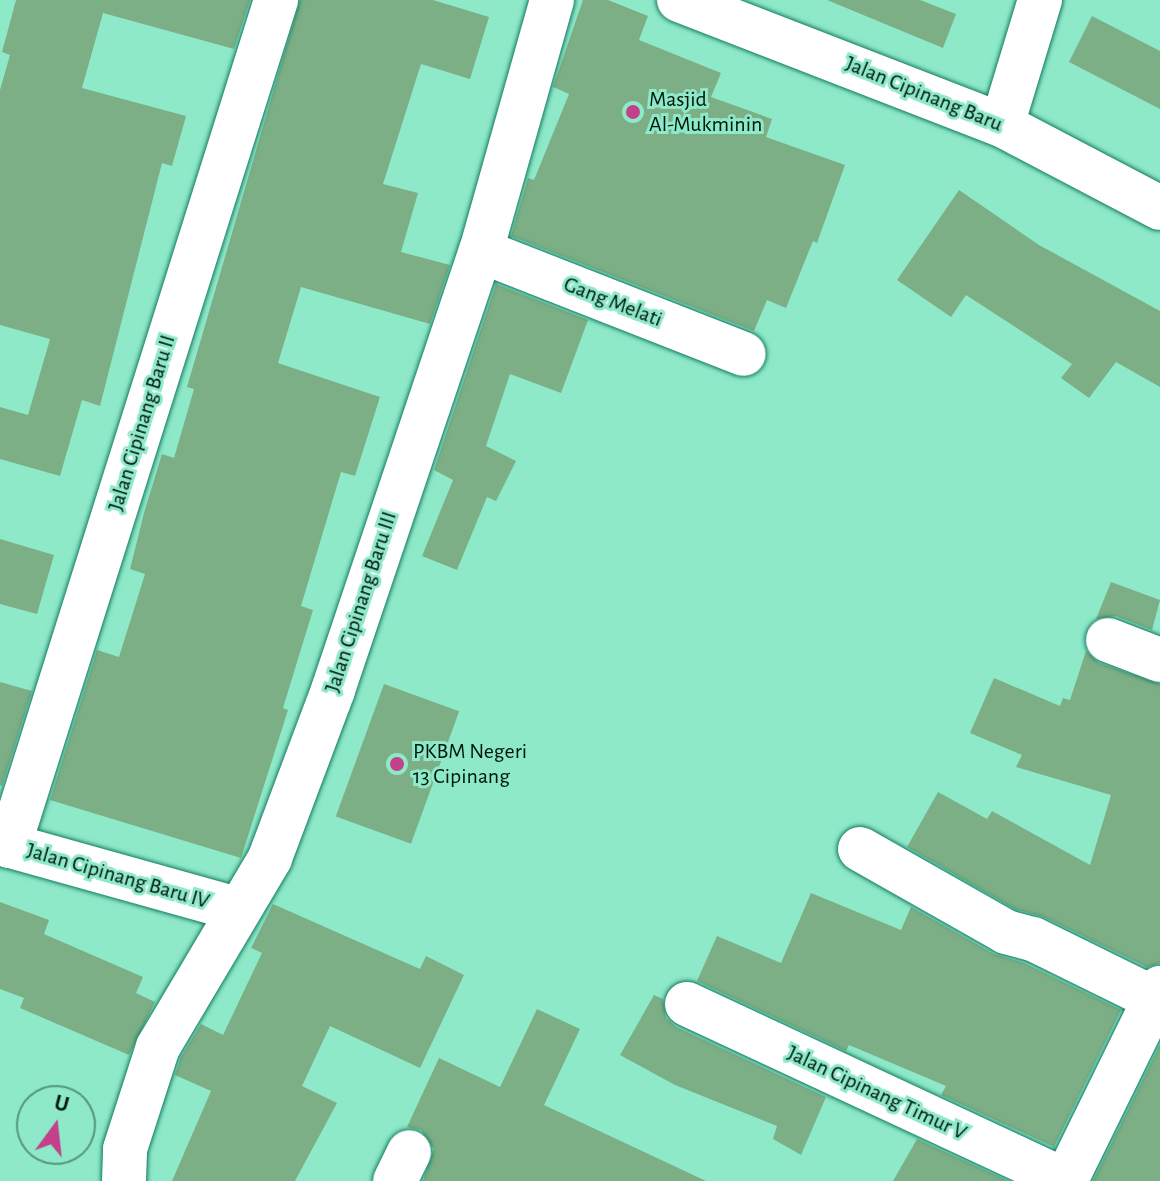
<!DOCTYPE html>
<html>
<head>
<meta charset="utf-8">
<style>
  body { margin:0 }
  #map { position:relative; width:1160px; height:1181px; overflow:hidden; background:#8ee9c9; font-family:"Alegreya Sans",sans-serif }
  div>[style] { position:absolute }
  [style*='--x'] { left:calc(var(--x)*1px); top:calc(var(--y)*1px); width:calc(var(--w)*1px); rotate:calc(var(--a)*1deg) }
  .building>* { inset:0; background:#7daf86; transform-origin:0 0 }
  .roads { filter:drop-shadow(0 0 2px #137c60) drop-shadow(0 0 2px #137c60) }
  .street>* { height:44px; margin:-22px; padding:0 22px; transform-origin:22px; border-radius:22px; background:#fff }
  .dots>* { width:22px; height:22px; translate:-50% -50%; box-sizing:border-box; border:4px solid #8ee9c9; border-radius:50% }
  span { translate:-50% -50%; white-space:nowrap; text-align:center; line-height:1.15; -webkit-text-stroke:6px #8ee9c9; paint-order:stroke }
  .street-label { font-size:22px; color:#00170e }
  .poi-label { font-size:22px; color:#00170e }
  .left { translate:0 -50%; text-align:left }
  .north { position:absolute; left:16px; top:1085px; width:80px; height:80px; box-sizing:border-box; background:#8ee9c9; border:2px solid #55957e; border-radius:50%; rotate:15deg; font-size:22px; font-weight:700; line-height:32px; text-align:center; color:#00170e }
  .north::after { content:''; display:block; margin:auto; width:28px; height:36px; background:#c3418a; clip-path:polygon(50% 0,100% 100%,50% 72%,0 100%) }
</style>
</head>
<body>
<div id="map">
  <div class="building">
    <div style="clip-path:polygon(16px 0,250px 0,234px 49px,103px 13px,82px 88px,186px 116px,172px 166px,162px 163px,100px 406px,82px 400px,60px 476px,0 459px,0 407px,28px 415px,50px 339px,0 325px,0 90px,10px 55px,2px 52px)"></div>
    <div style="clip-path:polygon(300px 0,433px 0,489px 17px,470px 79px,421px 64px,383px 184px,418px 193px,401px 252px,450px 265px,430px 324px,301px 287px,278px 363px,380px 397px,355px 476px,341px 472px,301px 606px,313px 610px,283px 708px,288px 710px,241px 858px,50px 800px,97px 650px,119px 657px,145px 574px,130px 569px,144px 513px,162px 454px,174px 458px,194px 389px,187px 387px)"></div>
    <div style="clip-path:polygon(583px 0,608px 0,648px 16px,639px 40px,721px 73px,711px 97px,772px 119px,766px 137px,845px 165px,817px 243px,813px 241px,786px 308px,767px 300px,754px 331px,511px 236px,528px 178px,534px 180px,569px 94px,553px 87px)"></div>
    <div style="clip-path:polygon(827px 0,920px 0,956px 14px,943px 48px)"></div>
    <div style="clip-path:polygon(1092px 16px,1160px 51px,1160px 109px,1069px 62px)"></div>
    <div style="clip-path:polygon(959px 190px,1039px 245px,1160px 311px,1160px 387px,1116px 362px,1089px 398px,1061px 378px,1072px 364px,966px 295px,951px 317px,897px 280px)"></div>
    <div style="clip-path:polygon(496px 284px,588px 320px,561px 393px,510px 374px,486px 446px,516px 461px,496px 501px,487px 497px,457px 570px,422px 556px,453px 480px,434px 470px)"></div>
    <div style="clip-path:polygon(0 539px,54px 555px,37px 614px,0 604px)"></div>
    <div style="clip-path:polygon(1111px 582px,1160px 600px,1152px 630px,1116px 616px,1096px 619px)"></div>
    <div style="clip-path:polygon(1086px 651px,1099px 663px,1160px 684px,1160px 963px,1147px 967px,1044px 917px,1015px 909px,907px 847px,938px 792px,987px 819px,992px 811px,1090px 865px,1111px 795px,1016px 767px,1022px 755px,970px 733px,994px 678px,1060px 706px,1063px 698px,1070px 700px)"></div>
    <div style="clip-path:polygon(0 682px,32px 691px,2px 786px,0 785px)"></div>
    <div style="left:384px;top:684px;width:80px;height:141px;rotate:20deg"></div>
    <div style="clip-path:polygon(811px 893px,901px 930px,911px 907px,994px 954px,1024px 963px,1121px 1010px,1054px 1147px,941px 1095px,946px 1086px,849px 1045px,846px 1051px,697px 981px,717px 936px,781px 963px)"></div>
    <div style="clip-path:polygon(0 902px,49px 920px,44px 934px,143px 977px,136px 993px,155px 1002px,129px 1055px,20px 1008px,24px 998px,0 989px)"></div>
    <div style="clip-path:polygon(273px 904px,420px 969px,426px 956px,464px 975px,420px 1068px,330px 1026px,302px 1086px,337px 1103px,295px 1181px,172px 1181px,211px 1091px,175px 1075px,181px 1057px,201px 1024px,223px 1035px,262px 953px,251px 948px)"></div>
    <div style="clip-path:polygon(654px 995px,663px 999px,666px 1018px,676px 1027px,826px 1097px,801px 1155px,773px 1139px,777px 1126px,675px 1085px,620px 1055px)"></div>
    <div style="clip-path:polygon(537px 1009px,580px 1029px,544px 1105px,706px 1181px,423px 1181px,434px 1149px,421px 1130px,407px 1127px,439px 1058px,500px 1087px)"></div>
    <div style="clip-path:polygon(1160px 1045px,1160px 1181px,1093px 1181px)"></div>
    <div style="clip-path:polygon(917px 1139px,1008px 1181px,893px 1181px)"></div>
  </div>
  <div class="roads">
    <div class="street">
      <div style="--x:679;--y:0;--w:346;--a:21.2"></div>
      <div style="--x:1002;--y:125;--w:178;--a:27.7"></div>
      <div style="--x:1002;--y:125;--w:131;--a:-73.1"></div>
      <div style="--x:481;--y:251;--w:282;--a:21.4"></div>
      <div style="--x:1108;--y:640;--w:56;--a:21"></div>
      <div style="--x:0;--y:843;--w:245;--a:15.6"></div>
      <div style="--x:9;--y:846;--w:887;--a:-72.48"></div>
      <div style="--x:860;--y:849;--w:168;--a:29.6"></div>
      <div style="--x:1006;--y:932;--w:28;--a:15"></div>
      <div style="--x:1033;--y:939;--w:136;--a:26.2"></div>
      <div style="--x:687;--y:1004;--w:419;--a:25"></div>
      <div style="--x:1066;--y:1180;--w:214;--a:-63.9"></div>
      <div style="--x:124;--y:1181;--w:32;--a:-88"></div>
      <div style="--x:125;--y:1149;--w:107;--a:-72.1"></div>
      <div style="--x:158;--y:1047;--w:220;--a:-59.3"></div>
      <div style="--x:270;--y:858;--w:179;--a:-69.4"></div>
      <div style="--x:333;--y:690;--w:463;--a:-71.4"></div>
      <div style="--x:481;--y:251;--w:261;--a:-74.2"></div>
      <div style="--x:395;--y:1181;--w:32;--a:-64"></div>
    </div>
  </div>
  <div class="dots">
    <div style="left:633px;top:112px;background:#c3418a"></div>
    <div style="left:397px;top:764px;background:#c3418a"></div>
  </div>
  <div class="street-label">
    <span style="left:924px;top:94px;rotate:22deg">Jalan Cipinang Baru</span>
    <span style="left:613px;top:302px;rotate:21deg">Gang Melati</span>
    <span style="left:142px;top:423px;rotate:-73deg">Jalan Cipinang Baru II</span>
    <span style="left:361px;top:602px;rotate:-72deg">Jalan Cipinang Baru III</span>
    <span style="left:118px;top:876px;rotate:16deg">Jalan Cipinang Baru IV</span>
    <span style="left:877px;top:1093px;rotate:25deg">Jalan Cipinang Timur V</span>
  </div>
  <div class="poi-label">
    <span class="left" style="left:649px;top:112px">Masjid<br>Al-Mukminin</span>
    <span class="left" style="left:413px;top:764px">PKBM Negeri<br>13 Cipinang</span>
  </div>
  <div class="north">U</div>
</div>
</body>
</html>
